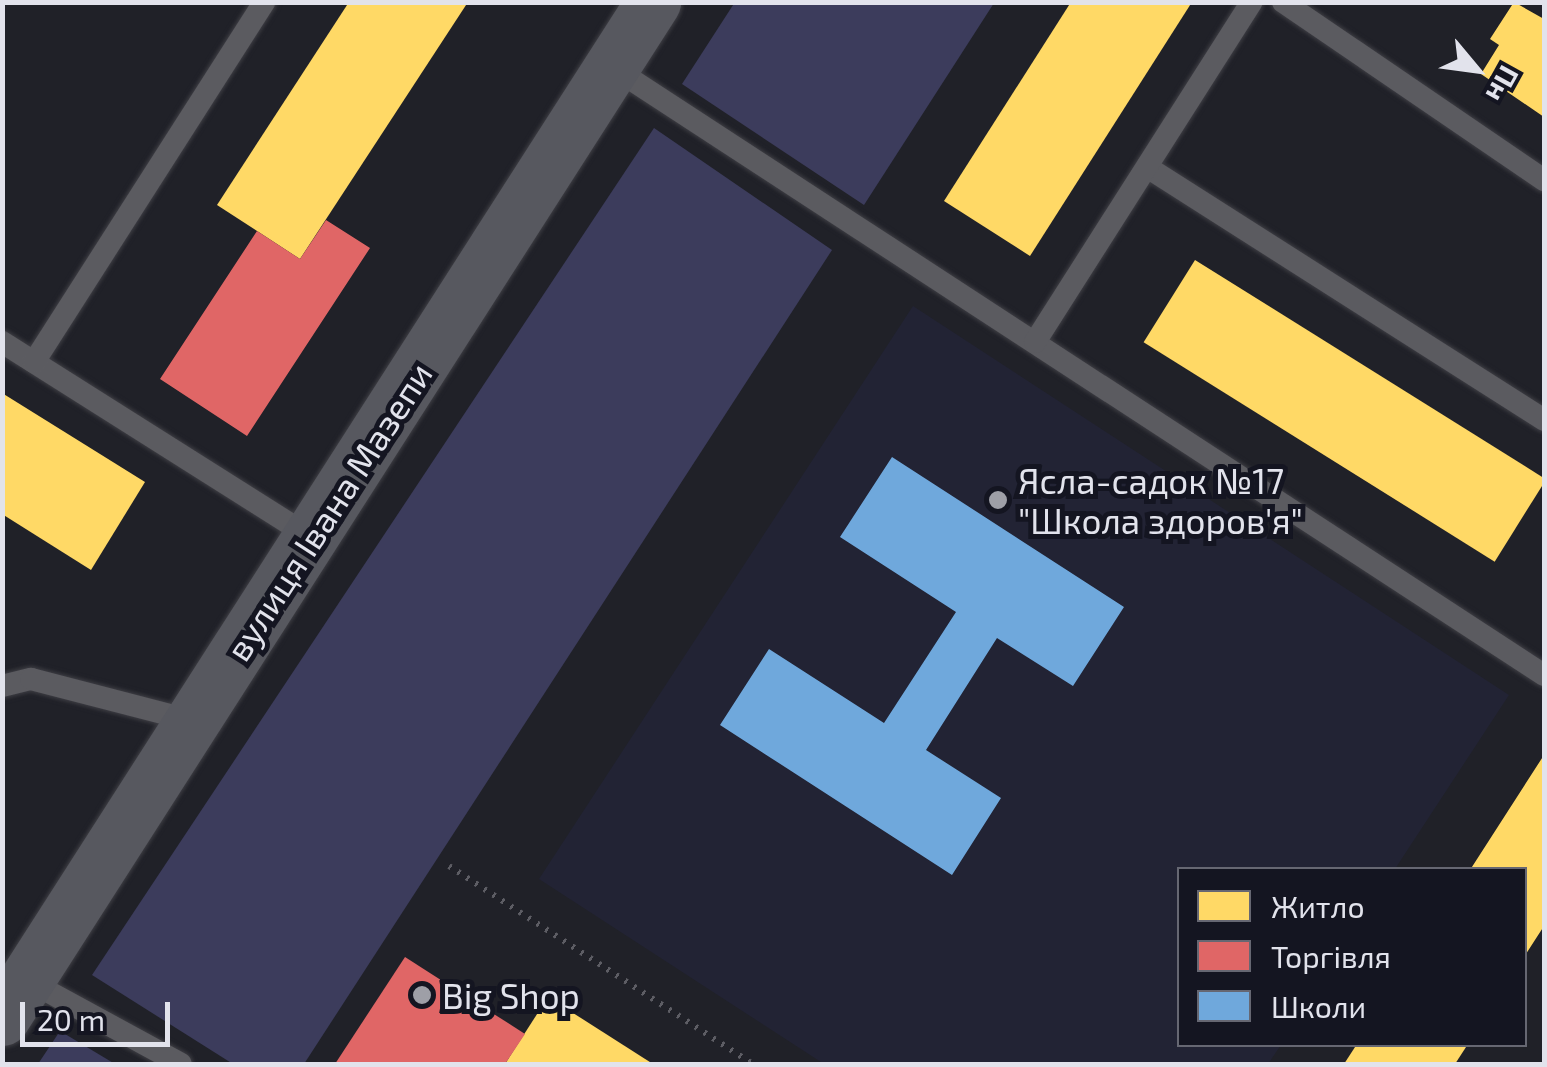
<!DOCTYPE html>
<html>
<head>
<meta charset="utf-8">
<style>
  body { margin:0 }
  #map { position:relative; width:1547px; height:1067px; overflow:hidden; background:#202128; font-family:"Exo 2",sans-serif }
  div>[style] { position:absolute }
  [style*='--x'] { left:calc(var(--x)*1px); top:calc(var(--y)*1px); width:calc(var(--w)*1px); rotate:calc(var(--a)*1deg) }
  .built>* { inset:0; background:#222334 }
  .green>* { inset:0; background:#3c3c5c }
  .homes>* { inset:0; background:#ffd966; transform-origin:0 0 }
  .shops>* { inset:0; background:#e06666 }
  .schools>* { inset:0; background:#6fa8dc }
  .path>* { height:6px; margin-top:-3px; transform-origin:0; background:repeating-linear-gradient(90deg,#5d5d64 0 2.5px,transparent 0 10.5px) }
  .roads { filter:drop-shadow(0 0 2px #3e3e44) drop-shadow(0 0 2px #3e3e44) }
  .lane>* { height:22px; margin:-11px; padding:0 11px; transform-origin:11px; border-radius:11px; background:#5b5b60 }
  .secondary>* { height:55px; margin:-27.5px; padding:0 27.5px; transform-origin:27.5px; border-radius:27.5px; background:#57585f }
  .dots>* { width:28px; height:28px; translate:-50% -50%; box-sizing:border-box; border:5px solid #141521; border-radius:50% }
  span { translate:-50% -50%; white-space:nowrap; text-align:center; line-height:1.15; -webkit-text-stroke:10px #141521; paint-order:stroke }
  .poi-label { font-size:35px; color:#e2e3ec }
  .left { translate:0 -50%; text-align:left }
  .street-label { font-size:35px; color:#e2e3ec }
  .frame { position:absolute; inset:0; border:5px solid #e2e3ec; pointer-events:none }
  .legend { position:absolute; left:1177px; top:867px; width:350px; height:180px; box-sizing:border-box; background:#141521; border:2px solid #666772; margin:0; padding:12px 18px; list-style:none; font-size:30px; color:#e2e3ec }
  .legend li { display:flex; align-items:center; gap:20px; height:50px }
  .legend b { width:50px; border:2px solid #666772 }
  .north { position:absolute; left:1427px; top:20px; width:100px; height:100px; -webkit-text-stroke:8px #141521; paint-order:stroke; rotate:119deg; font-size:28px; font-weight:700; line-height:40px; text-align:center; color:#e2e3ec }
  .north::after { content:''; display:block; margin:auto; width:35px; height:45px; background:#e2e3ec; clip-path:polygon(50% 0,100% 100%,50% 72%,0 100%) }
  .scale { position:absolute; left:20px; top:1002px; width:150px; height:45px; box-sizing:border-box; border:5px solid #e2e3ec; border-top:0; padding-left:12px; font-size:30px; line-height:35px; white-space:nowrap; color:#e2e3ec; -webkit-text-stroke:8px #141521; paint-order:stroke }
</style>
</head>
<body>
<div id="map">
  <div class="built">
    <div style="clip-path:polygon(913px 306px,1509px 695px,1395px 869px,1180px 870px,1180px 1044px,1281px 1045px,1268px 1064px,824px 1064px,539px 879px)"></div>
  </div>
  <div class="green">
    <div style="clip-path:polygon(735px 2px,994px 2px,994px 3px,864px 205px,682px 84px)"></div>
    <div style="clip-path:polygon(654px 128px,832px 250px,304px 1064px,233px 1064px,92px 975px)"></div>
    <div style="clip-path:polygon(60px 1031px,115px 1064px,38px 1064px)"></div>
  </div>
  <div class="homes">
    <div style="clip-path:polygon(349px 2px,468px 2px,300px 259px,217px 205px)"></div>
    <div style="clip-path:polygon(1071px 2px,1192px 2px,1030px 256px,944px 201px)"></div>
    <div style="clip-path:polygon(1514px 2px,1544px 19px,1544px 117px,1481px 74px,1499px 45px,1490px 39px)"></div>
    <div style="left:1195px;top:260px;width:414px;height:97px;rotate:32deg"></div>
    <div style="clip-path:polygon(2px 393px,145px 482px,91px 570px,2px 514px)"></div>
    <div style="clip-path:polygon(1544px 755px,1544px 926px,1524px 957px,1524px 870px,1470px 870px)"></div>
    <div style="clip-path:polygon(548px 997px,653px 1064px,505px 1064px)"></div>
    <div style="clip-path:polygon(1357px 1044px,1468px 1044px,1455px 1064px,1344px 1064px)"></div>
  </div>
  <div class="shops">
    <div style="clip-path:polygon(326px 220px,370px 248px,247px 436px,160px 379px,257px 231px,300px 259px)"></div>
    <div style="clip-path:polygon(405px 957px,525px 1034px,505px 1064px,335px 1064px)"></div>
  </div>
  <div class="schools">
    <div style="clip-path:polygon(892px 457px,1124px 607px,1073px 686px,997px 638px,926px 750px,1001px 798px,952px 875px,720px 725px,769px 649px,884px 723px,956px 612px,840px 537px)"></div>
  </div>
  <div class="path">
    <div style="--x:449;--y:866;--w:363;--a:33.1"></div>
  </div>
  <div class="roads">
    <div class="lane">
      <div style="--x:1283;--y:2;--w:316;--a:34.3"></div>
      <div style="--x:612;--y:67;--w:1113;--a:33.12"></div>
      <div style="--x:1147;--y:167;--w:471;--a:32.5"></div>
      <div style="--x:2;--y:342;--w:365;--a:32.3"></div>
      <div style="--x:1035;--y:342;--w:403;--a:-57.5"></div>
      <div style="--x:34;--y:362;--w:427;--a:-57.4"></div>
      <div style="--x:2;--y:686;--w:30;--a:-14"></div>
      <div style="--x:31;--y:679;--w:167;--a:14.5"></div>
      <div style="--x:27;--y:980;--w:175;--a:28.6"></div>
    </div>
    <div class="secondary">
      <div style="--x:2;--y:1018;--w:1207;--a:-57.35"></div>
    </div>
  </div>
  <div class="dots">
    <div style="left:998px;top:500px;background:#9e9fa7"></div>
    <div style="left:422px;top:995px;background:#9e9fa7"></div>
  </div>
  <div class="poi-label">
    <span class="left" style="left:1018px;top:500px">Ясла-садок №17<br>"Школа здоров'я"</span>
    <span class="left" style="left:442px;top:995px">Big Shop</span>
  </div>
  <div class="street-label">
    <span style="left:328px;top:511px;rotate:-57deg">вулиця Івана Мазепи</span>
  </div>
  <div class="frame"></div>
  <ul class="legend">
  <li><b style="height:28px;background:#ffd966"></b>Житло</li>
  <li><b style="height:28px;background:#e06666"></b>Торгівля</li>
  <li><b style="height:28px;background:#6fa8dc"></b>Школи</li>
  </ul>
  <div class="north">Пн</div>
  <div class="scale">20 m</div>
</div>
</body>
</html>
